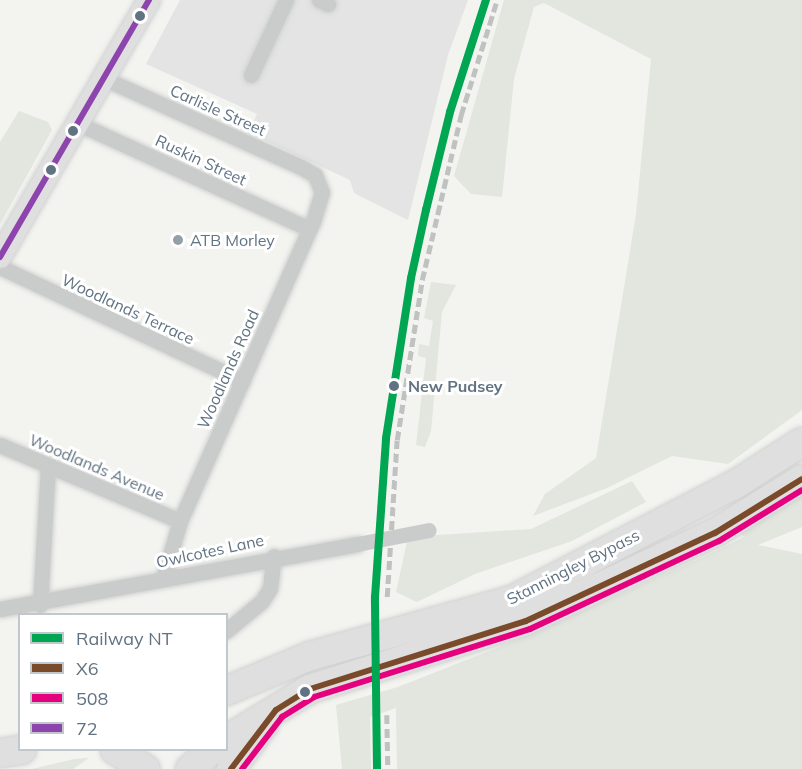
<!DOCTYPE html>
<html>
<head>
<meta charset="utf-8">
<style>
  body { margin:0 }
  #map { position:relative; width:802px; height:769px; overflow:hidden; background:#f3f3f0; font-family:Mulish,sans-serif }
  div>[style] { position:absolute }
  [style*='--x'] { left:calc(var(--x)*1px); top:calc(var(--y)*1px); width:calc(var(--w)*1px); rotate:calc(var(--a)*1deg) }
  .built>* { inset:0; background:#e3e4e3 }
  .green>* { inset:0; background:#e2e6de }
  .roads { filter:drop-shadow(0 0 2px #cfd1d0) drop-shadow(0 0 2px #cfd1d0) }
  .street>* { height:15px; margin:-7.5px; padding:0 7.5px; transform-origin:7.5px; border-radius:7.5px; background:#cacccc }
  .secondary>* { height:22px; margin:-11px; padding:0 11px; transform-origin:11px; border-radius:11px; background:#dfdfe0 }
  .highway>* { height:28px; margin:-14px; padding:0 14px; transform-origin:14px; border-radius:14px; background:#dfdfe0 }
  .rail>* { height:4.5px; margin-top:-2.25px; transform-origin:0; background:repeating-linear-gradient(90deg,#c0c2c2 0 9px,transparent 0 13.5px) }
  .street-bridge>* { height:15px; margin:-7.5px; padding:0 7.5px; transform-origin:7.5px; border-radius:7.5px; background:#cacccc }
  .bus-1>* { height:6px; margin:-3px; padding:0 3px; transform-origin:3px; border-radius:3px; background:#7a4b2a }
  .bus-2>* { height:6px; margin:-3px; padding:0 3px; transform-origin:3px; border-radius:3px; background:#e5007d }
  .bus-3>* { height:6px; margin:-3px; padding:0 3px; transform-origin:3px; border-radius:3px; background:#8e44ad }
  .rail-1>* { height:8px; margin:-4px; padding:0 4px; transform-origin:4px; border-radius:4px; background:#00a651 }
  .dots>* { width:16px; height:16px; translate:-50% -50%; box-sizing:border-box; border:3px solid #fff; border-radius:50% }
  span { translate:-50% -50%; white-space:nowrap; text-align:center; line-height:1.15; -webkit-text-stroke:6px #fff; paint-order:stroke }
  .street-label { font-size:16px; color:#617382 }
  .poi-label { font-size:16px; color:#617382 }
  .left { translate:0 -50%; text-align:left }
  .stop-label { font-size:16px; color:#617382; font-weight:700 }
  .legend { position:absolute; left:18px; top:613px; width:210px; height:138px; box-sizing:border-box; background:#fff; border:2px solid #c0c7cd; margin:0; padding:8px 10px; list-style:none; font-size:18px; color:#617382 }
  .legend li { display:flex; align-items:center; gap:12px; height:30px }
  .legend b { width:30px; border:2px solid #c0c7cd }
</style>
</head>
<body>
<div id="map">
  <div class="built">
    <div style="clip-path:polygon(180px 0,468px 0,448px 55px,408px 220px,354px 193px,350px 180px,249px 133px,257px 114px,146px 64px)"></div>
  </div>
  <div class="green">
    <div style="clip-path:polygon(504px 0,802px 0,802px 410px,728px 464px,672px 456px,607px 488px,533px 516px,545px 494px,596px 458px,636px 214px,651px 59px,544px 3px,534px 7px,514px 79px,502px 197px,471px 194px,454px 176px)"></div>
    <div style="clip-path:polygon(19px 111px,48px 122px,52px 130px,0 224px,0 142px)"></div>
    <div style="clip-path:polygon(431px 282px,456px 285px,442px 312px,431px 431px,425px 447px,416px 445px,426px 358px,418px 356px,419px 344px,429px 346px,433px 321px,424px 318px)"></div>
    <div style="clip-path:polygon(632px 481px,646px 502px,572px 541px,475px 574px,417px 602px,396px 592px,408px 537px,531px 529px)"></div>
    <div style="clip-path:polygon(802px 491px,802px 527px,758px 545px,802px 554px,802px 769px,397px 769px,396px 708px,370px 717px,371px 769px,342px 769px,336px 705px,398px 687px,527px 636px,714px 552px,744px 537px,737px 528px)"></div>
    <div style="clip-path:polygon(89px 758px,73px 769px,32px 769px,74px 759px)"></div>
  </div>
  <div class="roads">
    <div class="street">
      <div style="--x:319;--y:0;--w:10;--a:24"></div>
      <div style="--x:251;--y:75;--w:83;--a:-65"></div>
      <div style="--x:105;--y:79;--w:215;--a:24.2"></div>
      <div style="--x:301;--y:167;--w:16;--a:30"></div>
      <div style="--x:315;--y:175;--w:18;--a:68"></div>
      <div style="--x:322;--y:192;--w:30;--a:107"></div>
      <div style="--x:313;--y:221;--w:328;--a:113.9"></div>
      <div style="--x:180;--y:521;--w:60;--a:106.3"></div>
      <div style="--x:79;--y:124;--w:253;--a:24.5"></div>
      <div style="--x:0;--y:267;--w:268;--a:25.2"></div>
      <div style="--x:0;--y:445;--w:195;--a:22.9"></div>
      <div style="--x:40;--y:605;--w:139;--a:-86.7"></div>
      <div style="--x:0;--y:609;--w:363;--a:-10.3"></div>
      <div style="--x:226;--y:631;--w:47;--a:-39.8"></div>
      <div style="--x:262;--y:601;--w:15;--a:-58"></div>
      <div style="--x:270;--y:588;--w:32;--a:-83"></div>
    </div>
    <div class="secondary">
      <div style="--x:0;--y:257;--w:297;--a:-59.9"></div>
    </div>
    <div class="highway">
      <div style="--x:226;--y:691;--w:91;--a:-22.6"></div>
      <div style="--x:310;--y:656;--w:210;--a:-15.5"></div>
      <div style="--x:512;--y:600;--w:252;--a:-27.4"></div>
      <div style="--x:736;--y:484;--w:78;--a:-32.5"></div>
      <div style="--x:226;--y:740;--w:98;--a:-31.3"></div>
      <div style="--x:310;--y:689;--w:226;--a:-17.5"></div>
      <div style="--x:526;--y:621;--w:208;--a:-25"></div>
      <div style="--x:715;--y:533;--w:102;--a:-31.8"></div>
      <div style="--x:115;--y:750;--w:36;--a:32"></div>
      <div style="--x:0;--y:753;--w:22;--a:-8"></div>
      <div style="--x:190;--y:769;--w:29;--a:-41"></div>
      <div style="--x:231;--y:769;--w:57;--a:-53.5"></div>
    </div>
  </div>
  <div class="rail">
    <div style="--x:387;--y:597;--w:157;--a:-86.4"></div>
    <div style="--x:397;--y:440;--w:162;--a:-81.1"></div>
    <div style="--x:422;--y:280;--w:170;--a:-76.7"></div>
    <div style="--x:461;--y:115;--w:121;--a:-72.6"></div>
    <div style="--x:387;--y:715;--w:54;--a:88.9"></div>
  </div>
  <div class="street-bridge">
    <div style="--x:357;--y:544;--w:73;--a:-11"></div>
  </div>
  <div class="bus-1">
    <div style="--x:231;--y:769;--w:74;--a:-52.7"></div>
    <div style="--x:276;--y:710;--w:40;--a:-32"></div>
    <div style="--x:310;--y:689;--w:226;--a:-17.5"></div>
    <div style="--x:526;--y:621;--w:208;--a:-25"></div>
    <div style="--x:715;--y:533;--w:102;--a:-31.8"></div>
  </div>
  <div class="bus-2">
    <div style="--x:242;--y:769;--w:66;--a:-52.4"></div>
    <div style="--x:282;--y:717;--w:38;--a:-32"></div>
    <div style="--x:314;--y:697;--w:226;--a:-17.5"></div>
    <div style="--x:530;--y:629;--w:208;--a:-25"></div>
    <div style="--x:719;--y:541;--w:97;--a:-31.6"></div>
  </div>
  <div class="bus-3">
    <div style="--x:0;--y:257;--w:297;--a:-59.9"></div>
  </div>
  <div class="rail-1">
    <div style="--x:377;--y:769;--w:172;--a:-90.7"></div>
    <div style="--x:375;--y:597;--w:159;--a:-86"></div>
    <div style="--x:386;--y:438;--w:162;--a:-81.1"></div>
    <div style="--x:411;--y:278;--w:70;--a:-77.6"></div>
    <div style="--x:426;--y:210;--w:101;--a:-76.2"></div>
    <div style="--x:450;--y:112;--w:118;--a:-72.2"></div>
  </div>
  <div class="dots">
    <div style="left:140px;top:16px;background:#617382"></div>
    <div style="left:73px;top:131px;background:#617382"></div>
    <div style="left:51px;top:170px;background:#617382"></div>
    <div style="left:178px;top:240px;background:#94a0a8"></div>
    <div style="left:394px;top:386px;background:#617382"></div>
    <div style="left:305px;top:692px;background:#617382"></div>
  </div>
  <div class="street-label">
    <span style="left:218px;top:110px;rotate:24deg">Carlisle Street</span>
    <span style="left:201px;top:160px;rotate:25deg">Ruskin Street</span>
    <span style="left:128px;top:309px;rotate:25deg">Woodlands Terrace</span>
    <span style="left:228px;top:369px;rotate:-66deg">Woodlands Road</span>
    <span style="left:97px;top:467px;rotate:23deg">Woodlands Avenue</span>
    <span style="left:210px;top:551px;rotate:-12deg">Owlcotes Lane</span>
    <span style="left:573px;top:567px;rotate:-27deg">Stanningley Bypass</span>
  </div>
  <div class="poi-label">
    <span class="left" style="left:190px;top:240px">ATB Morley</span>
  </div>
  <div class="stop-label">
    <span class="left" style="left:408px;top:386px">New Pudsey</span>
  </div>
  <ul class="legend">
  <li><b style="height:8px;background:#00a651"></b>Railway NT</li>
  <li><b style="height:8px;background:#7a4b2a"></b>X6</li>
  <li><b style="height:8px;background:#e5007d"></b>508</li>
  <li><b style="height:8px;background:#8e44ad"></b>72</li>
  </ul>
</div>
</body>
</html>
